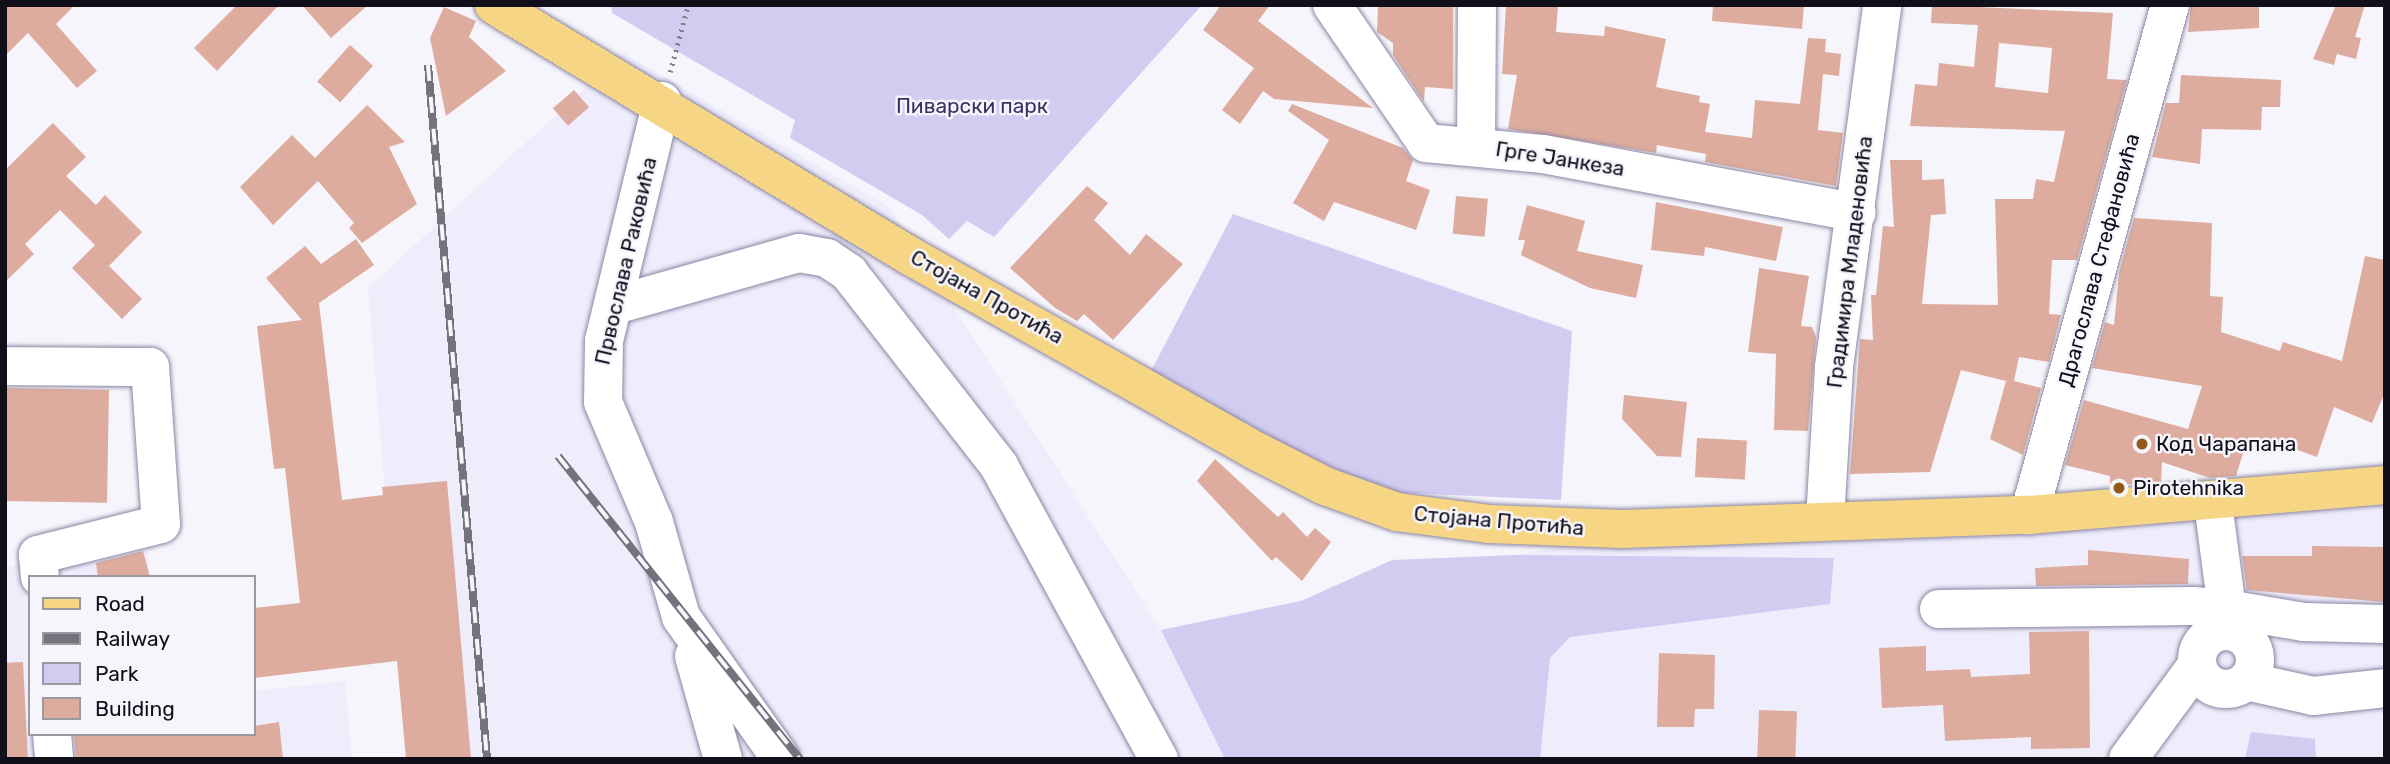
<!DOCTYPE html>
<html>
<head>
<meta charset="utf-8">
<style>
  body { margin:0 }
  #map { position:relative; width:2390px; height:764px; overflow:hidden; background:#f6f5fc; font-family:Rubik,sans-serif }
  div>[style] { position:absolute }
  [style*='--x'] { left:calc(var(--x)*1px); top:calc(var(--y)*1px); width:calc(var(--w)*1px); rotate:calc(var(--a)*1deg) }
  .built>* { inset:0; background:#efecfc }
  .green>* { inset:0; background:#d2ccf1 }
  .building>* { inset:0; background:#ddac9e; transform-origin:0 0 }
  .path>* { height:4.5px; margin-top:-2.25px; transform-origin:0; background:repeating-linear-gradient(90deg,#807e88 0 2px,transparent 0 7px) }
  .roads { filter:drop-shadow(0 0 2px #8b86a3) drop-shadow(0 0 2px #8b86a3) }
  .minor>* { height:38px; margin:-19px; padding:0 19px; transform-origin:19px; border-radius:19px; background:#fff }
  .minor>.ring { margin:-19px; padding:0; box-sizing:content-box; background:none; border:38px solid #fff; border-radius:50% }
  .major>* { height:38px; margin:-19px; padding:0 19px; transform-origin:19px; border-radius:19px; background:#f6d684 }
  .rail>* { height:8px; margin-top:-4px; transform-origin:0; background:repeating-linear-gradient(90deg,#f6f5fc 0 16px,#74727b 0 32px); box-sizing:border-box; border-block:2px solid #74727b }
  .dots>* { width:19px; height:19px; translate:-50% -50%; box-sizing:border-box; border:4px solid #f6f5fc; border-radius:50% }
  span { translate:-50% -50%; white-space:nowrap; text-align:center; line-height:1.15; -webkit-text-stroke:5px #f6f5fc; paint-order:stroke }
  .park-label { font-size:21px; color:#3c2e64 }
  .street-label { font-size:21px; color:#110f1a }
  .poi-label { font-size:21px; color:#110f1a }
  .left { translate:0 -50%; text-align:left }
  .frame { position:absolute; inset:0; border:7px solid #110f1a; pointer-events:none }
  .legend { position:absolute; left:28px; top:575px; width:228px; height:161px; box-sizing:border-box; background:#f6f5fc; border:2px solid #9a99a2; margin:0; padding:9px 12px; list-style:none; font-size:21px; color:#110f1a }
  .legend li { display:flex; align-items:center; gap:14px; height:35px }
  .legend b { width:35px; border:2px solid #9a99a2 }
</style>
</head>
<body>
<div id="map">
  <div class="built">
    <div style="clip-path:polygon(623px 53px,889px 207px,1161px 630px,1627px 532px,2385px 480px,2385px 759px,407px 759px,368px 288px)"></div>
    <div style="clip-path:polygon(147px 551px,150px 577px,30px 577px,30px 734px,254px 734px,254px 691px,345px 681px,352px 759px,5px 759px,5px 567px)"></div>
  </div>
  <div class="green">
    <div style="clip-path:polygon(611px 5px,1202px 5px,994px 237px,967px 221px,949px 239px,922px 215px,790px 138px,795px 120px,612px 13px)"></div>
    <div style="clip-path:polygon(1233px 214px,1572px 331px,1561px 500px,1367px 491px,1149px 375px)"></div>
    <div style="clip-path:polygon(1514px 555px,1834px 558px,1830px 604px,1570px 637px,1550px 658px,1540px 759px,1225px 759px,1161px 630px,1301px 601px,1392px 560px)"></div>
    <div style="clip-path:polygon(2251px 732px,2315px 739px,2316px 759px,2245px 759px)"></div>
  </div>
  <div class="building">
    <div style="clip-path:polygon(5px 5px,75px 5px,56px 24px,97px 71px,77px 88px,28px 33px,5px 56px)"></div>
    <div style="clip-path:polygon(237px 5px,279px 5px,217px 71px,194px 48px)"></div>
    <div style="clip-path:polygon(302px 5px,368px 5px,331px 38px)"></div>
    <div style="clip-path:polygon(1221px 5px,1270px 5px,1258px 21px,1373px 108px,1274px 99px,1263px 91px,1240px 124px,1222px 110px,1254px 68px,1203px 30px)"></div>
    <div style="clip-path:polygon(1378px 5px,1453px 5px,1453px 89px,1425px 87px,1424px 102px,1393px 55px,1393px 43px,1377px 32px)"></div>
    <div style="clip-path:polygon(1506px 5px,1558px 5px,1556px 32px,1604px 36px,1605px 26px,1666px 39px,1656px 87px,1700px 96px,1699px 102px,1710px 104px,1705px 132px,1752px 138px,1755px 100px,1800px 104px,1808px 38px,1826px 39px,1825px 52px,1841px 54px,1839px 76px,1823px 74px,1818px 130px,1843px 133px,1836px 186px,1705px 162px,1706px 154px,1657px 145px,1656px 153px,1508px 129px,1517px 75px,1502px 74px)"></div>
    <div style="clip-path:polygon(1713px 5px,1804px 5px,1802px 29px,1712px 21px)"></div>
    <div style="clip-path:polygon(evenodd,1932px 5px,2113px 13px,2107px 79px,2127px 80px,2077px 260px,2052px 260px,2049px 314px,2061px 315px,2049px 362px,2019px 357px,2014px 381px,2041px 388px,2023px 455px,1990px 439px,2006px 381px,1961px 370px,1930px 472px,1850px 474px,1860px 339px,1873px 340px,1871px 295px,1876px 295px,1883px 226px,1894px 227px,1890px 160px,1922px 160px,1922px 180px,1944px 179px,1946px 214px,1931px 215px,1922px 304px,1998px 305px,1995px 199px,2033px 199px,2036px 179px,2054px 182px,2065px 131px,1910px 126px,1915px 84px,1937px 86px,1939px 63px,1974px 67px,1978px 25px,1931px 23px,1932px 5px,1999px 43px,2052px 48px,2048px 93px,1995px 87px,1999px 43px)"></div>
    <div style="clip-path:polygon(2191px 5px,2259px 5px,2259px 28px,2188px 32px)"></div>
    <div style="clip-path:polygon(2336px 5px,2365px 5px,2355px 37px,2361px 38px,2356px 59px,2337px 54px,2334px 65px,2313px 59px)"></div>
    <div style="clip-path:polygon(444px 7px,476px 21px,469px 37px,506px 71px,446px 116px,430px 38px)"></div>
    <div style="left:350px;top:45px;width:31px;height:49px;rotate:42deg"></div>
    <div style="clip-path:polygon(2181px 75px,2281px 80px,2280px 107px,2262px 107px,2261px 130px,2202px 129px,2200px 164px,2152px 157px,2166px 103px,2179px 103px)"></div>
    <div style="left:574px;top:90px;width:23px;height:28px;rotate:49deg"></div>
    <div style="clip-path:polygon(1292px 104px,1403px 148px,1413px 160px,1406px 181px,1430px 190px,1416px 230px,1334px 202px,1324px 221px,1293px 203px,1329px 140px,1288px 111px)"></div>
    <div style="clip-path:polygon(367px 105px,405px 142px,389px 147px,417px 204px,362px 243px,349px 228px,354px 223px,318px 181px,273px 225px,240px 187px,292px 135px,315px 158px)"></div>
    <div style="clip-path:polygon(53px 123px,86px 157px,66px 176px,96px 205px,105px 195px,142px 232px,109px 266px,142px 299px,122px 319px,72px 268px,95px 245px,60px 210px,25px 244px,34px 254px,5px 282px,5px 170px)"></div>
    <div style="clip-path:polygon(1087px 186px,1108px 203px,1094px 220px,1130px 255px,1146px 234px,1183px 264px,1113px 340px,1084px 314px,1077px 321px,1055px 308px,1010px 268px)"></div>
    <div style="left:1456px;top:196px;width:32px;height:38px;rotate:5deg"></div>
    <div style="clip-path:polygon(1656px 202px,1783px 227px,1776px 261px,1705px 247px,1704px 256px,1651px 250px)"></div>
    <div style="clip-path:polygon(1527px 205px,1585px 221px,1577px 251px,1643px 265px,1636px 298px,1590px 288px,1521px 255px,1525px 240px,1518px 240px)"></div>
    <div style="clip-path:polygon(2134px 218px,2212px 223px,2210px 296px,2223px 297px,2221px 332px,2280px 351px,2283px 342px,2342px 361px,2365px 256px,2385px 260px,2385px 392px,2372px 423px,2334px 407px,2317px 457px,2273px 441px,2271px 448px,2247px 440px,2236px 476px,2210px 478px,2162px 462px,2161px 482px,2110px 485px,2110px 476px,2065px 465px,2084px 400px,2188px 429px,2202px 386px,2092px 368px,2105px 322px,2114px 325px,2119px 273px)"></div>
    <div style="clip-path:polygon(356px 239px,374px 265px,319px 303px,342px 500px,383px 495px,382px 487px,447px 481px,471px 759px,406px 759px,397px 661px,254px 678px,254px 608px,300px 603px,285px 468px,274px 469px,257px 326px,302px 320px,266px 278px,305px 246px,321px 264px)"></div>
    <div style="clip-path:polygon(1759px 268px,1809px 276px,1801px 326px,1812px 327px,1816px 337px,1808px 431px,1774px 430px,1776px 354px,1748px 352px)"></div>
    <div style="left:5px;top:388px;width:104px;height:113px;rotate:1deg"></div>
    <div style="clip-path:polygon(1624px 395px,1687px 402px,1681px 457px,1657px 456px,1622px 419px)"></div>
    <div style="left:1697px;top:438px;width:50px;height:39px;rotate:3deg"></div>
    <div style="clip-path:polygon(1215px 459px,1278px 517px,1283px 512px,1307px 537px,1315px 528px,1331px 542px,1302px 581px,1276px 557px,1272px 561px,1197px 481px)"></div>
    <div style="clip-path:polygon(2312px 546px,2385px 547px,2385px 602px,2247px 590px,2242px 556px,2312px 556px)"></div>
    <div style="clip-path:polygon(2088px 550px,2189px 559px,2188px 584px,2036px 586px,2035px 568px,2088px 565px)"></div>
    <div style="clip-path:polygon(143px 551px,150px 577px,98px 577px,96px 563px)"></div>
    <div style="clip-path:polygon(2089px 631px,2090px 748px,2031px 749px,2031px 737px,1945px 741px,1943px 705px,1882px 708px,1879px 648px,1926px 646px,1926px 671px,1970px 669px,1971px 677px,2030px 674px,2029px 632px)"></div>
    <div style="clip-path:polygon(1659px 653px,1715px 655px,1714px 709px,1695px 709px,1694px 727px,1657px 727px)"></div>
    <div style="clip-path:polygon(23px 662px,28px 759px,5px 759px,5px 663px)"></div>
    <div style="left:1759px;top:710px;width:38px;height:49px;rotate:2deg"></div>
    <div style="clip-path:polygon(279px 722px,283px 759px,76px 759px,74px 734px,254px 734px,254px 726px)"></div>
  </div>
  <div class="path">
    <div style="--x:670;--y:72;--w:69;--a:-75"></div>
  </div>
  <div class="roads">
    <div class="minor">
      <div style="--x:1332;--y:5;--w:167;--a:55.7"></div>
      <div style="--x:1426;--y:143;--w:118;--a:5.4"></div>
      <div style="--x:1543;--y:154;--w:319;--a:10.6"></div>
      <div style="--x:662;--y:101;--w:247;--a:103.6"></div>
      <div style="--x:604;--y:341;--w:61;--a:90.9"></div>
      <div style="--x:603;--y:402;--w:130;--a:67"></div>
      <div style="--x:654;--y:522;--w:99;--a:74.1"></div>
      <div style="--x:681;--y:617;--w:174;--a:54.8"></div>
      <div style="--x:1476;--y:146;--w:141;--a:-89.6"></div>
      <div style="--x:615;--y:305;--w:191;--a:-15.8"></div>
      <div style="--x:799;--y:253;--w:28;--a:10"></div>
      <div style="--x:827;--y:258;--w:27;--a:34"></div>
      <div style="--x:849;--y:273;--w:244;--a:52.1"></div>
      <div style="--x:999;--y:466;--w:334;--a:61.4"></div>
      <div style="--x:5;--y:366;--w:145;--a:0.4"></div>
      <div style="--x:150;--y:367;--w:157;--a:86"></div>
      <div style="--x:161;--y:524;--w:127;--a:165.9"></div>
      <div style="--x:38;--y:555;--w:22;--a:85"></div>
      <div style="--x:2213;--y:503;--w:107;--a:82.5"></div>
      <div style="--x:2227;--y:609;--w:78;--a:9.6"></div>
      <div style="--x:2304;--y:622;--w:81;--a:1.4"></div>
      <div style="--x:2029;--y:515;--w:529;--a:-74.55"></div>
      <div style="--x:1825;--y:520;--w:153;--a:-86.6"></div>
      <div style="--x:1834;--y:367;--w:365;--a:-82.4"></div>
      <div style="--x:1939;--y:609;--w:254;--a:-0.7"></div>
      <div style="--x:2193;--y:606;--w:34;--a:5"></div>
      <div style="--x:2227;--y:609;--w:22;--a:85"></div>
      <div class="ring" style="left:2197px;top:631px;width:20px;height:20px"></div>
      <div style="--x:694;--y:656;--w:107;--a:74.3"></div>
      <div style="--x:2246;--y:681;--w:69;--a:12.6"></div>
      <div style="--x:2313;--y:696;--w:72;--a:-6.3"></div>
      <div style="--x:52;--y:734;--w:25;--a:85"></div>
      <div style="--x:2128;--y:759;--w:117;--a:-53.7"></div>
    </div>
    <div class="major">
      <div style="--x:494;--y:5;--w:486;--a:31.1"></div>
      <div style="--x:910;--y:256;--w:399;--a:29.4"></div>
      <div style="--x:1258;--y:452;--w:75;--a:26.9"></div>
      <div style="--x:1325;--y:486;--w:77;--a:19.9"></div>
      <div style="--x:1397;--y:512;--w:94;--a:7.4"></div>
      <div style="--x:1490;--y:524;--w:131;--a:2.2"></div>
      <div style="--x:1621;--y:529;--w:408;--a:-2"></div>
      <div style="--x:2029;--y:515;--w:357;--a:-4.8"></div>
    </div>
  </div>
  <div class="rail">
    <div style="--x:428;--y:65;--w:697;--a:85.14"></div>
    <div style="--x:558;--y:456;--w:388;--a:51.4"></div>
  </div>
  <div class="dots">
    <div style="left:2142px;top:444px;background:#935917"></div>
    <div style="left:2119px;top:488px;background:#935917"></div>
  </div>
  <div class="park-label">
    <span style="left:972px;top:106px">Пиварски парк</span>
  </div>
  <div class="street-label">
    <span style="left:1560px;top:159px;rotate:9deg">Грге Јанкеза</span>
    <span style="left:2099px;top:260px;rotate:-75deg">Драгослава Стефановића</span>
    <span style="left:626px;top:261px;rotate:-77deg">Првослава Раковића</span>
    <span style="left:1850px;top:262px;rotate:-83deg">Градимира Младеновића</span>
    <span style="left:987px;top:297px;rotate:29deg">Стојана Протића</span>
    <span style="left:1499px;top:521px;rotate:5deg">Стојана Протића</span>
  </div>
  <div class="poi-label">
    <span class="left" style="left:2156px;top:444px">Код Чарапана</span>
    <span class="left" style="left:2133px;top:488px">Pirotehnika</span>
  </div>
  <div class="frame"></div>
  <ul class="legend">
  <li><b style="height:9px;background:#f6d684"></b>Road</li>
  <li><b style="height:9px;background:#74727b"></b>Railway</li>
  <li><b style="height:19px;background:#d2ccf1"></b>Park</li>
  <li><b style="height:19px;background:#ddac9e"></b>Building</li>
  </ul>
</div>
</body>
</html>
